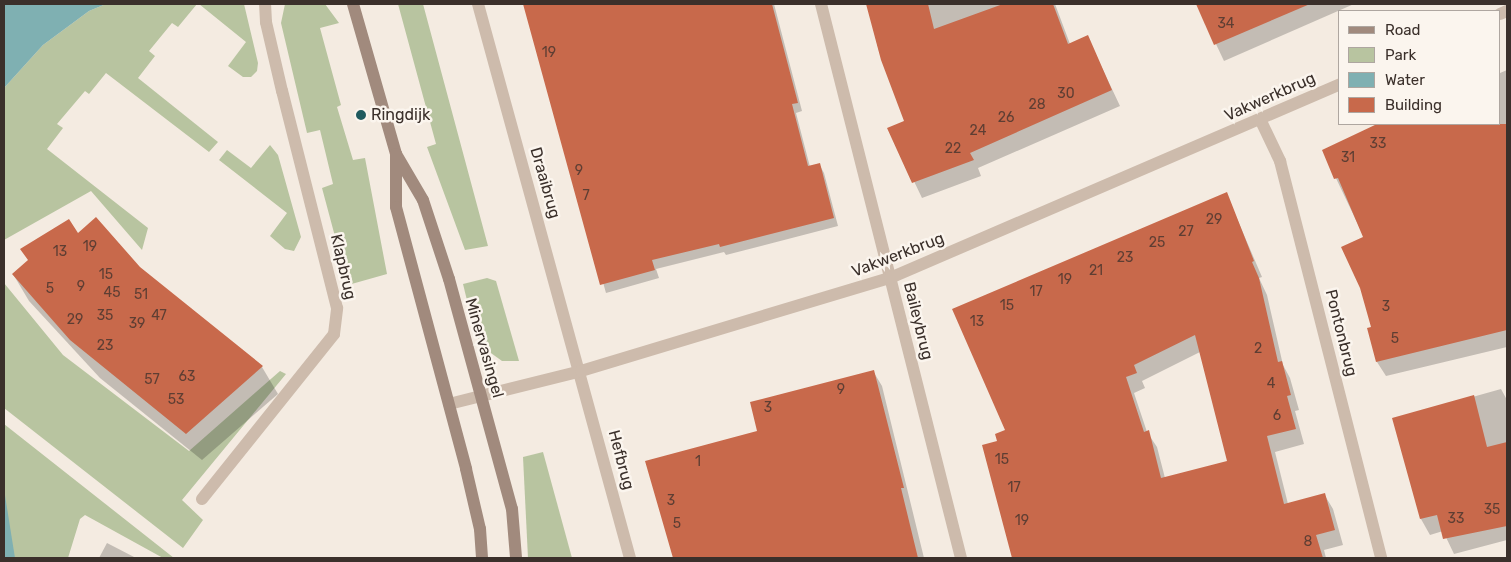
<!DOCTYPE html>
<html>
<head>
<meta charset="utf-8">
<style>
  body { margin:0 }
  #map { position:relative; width:1511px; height:562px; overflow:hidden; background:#f4ebe1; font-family:Rubik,sans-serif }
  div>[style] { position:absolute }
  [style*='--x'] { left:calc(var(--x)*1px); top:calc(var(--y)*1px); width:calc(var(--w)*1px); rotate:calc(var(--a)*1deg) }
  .green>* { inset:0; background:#b8c4a0 }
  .water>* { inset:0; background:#7fb0b2 }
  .shadow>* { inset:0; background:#0003 }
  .building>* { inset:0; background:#c8694b }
  .street>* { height:12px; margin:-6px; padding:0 6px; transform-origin:6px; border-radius:6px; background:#cdbbac }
  .secondary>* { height:12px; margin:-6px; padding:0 6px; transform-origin:6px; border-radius:6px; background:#a18a7d }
  .dots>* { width:14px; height:14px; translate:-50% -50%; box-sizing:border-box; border:2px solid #fbf5ee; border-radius:50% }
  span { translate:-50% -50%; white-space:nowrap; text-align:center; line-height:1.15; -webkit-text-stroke:5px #fbf5ee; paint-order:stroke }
  .number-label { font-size:14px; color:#5e3e33 }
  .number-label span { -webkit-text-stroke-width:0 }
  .street-label { font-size:16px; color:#3b302b }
  .poi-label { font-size:16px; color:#3b302b }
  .left { translate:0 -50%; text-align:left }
  .frame { position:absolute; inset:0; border:5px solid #3b302b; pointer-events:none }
  .legend { position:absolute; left:1338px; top:10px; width:162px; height:115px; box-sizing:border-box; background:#fbf5ee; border:1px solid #aea6a0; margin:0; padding:6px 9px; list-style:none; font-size:15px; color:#3b302b }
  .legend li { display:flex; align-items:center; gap:10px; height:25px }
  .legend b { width:25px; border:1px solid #aea6a0 }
</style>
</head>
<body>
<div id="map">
  <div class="green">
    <div style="clip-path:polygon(106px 4px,197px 4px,178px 27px,172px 23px,149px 51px,155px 56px,138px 78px,218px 142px,209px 152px,106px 73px,89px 94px,85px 91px,57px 124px,63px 128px,47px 149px,148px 228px,142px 250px,91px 191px,4px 240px,4px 88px,43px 45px,89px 11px)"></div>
    <div style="clip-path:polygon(199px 4px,244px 4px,258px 63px,257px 71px,251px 77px,243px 77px,228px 66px,246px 42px)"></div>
    <div style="clip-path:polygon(285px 4px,325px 4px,339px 23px,320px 28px,341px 105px,337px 107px,353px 160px,365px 158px,387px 274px,348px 285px,322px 188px,333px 184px,320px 130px,307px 133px,281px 23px)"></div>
    <div style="clip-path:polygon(398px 4px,423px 4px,488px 246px,465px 250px,427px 147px,436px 144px)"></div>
    <div style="clip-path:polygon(270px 145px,278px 155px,301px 237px,294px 251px,285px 249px,270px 236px,287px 213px,219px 160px,227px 150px,251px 168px)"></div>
    <div style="clip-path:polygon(487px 278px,496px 281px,519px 361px,502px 361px,484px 348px,475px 333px,463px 284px)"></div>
    <div style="clip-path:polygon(4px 283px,63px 355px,189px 451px,280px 371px,286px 374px,182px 500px,203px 520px,183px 548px,4px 408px)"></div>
    <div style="clip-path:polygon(4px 424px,174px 558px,163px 558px,85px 515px,80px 519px,68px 558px,14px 558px,4px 498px)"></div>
    <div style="clip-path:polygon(543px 452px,572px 558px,528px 558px,523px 457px)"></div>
  </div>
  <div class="water">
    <div style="clip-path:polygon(4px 4px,106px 4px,89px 11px,43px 45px,4px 88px)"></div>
    <div style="clip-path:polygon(4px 489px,15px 558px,4px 558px)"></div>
  </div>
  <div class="shadow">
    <div style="clip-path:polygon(525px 4px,774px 4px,802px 111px,796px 113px,810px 167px,819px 164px,824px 173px,838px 226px,726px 255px,724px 252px,656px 269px,659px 278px,606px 293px)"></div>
    <div style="clip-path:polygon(867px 4px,1055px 4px,1070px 44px,1087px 36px,1120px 106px,978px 168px,981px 176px,922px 198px,889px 129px,905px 121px,879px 51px)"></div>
    <div style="clip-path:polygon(1197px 4px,1354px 4px,1224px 61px)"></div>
    <div style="clip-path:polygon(1507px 70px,1507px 347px,1386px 376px,1377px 362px,1364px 237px,1323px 151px,1385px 124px,1500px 124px,1500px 73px)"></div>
    <div style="clip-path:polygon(evenodd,1226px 193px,1262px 277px,1259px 278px,1267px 295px,1283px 365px,1290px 378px,1299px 410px,1295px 411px,1304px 444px,1275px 452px,1288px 504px,1324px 494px,1333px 509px,1343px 545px,1324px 550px,1326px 558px,1013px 558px,984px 446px,998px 442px,1226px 193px,1200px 352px,1228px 462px,1165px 478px,1157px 447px,1147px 432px,1134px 393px,1145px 388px,1142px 381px,1200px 352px)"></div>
    <div style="clip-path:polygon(78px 235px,139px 268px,262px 367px,278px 394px,202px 460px,100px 378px,29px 301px,13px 274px)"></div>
    <div style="clip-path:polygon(873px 371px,882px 386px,924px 558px,674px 558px,647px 462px,759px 432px)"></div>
    <div style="clip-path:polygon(1501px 389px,1507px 400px,1507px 540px,1454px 554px,1443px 531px,1430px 535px,1421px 519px,1394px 419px)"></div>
    <div style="clip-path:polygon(107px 543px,136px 558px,99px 558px)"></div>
  </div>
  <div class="building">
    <div style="clip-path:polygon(523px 4px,772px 4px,798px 103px,792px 104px,808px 166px,820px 163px,834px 218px,720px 247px,719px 244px,652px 260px,655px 270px,600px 285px)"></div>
    <div style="clip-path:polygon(866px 4px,928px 4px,934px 29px,1003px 4px,1053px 4px,1068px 44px,1088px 35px,1112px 90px,970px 153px,974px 160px,912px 183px,887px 128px,904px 121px,881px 60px)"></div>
    <div style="clip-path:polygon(1196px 4px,1310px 4px,1214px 45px)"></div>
    <div style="clip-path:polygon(1377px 124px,1507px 124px,1507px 330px,1376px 362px,1367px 328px,1371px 327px,1360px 288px,1341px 247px,1363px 237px,1338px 178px,1334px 179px,1322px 150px)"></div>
    <div style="clip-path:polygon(evenodd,1227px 192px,1254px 261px,1252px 262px,1259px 278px,1278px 362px,1282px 361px,1291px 395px,1287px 396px,1296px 429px,1267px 436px,1284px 504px,1325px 493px,1335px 530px,1316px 535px,1323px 558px,1012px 558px,982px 445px,997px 441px,995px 434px,1005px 430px,952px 309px,1227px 192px,1195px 335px,1227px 461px,1161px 478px,1149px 430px,1144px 432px,1126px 377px,1137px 373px,1134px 365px,1195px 335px)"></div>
    <div style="clip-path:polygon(96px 217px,140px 267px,263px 366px,186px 434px,70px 340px,12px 274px,28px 260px,20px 249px,69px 219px,78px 233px)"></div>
    <div style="clip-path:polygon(874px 370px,904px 488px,901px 488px,918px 558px,673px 558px,645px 461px,757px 431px,750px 402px)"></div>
    <div style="clip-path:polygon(1474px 395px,1487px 447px,1507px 442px,1507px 526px,1443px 539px,1437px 515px,1420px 519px,1392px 418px)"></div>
  </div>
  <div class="street">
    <div style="--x:478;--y:4;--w:574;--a:74.66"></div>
    <div style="--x:821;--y:4;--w:571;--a:75.82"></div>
    <div style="--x:1500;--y:14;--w:8;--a:-23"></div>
    <div style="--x:1260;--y:119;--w:47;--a:64.5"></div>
    <div style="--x:1280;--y:161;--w:410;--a:75.7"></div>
    <div style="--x:449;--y:404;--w:136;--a:-14"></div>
    <div style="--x:581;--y:371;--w:323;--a:-16.8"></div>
    <div style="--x:890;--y:278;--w:490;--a:-23.3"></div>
    <div style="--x:202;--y:499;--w:211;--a:-51.3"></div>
    <div style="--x:334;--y:334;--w:26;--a:-83"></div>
    <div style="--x:337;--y:308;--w:224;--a:-104.2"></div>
    <div style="--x:282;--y:91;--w:71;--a:-103.1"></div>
    <div style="--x:266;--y:22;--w:18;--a:-93"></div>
  </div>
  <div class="secondary">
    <div style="--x:353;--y:4;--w:156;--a:74"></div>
    <div style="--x:396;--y:154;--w:53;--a:59.6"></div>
    <div style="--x:423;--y:200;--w:83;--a:71.8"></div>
    <div style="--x:449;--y:279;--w:238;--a:74.7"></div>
    <div style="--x:512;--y:509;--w:49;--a:85.3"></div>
    <div style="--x:396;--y:154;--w:53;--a:90"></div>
    <div style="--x:396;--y:207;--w:271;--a:75"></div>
    <div style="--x:466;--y:469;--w:62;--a:76.9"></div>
    <div style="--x:480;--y:529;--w:29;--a:86"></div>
  </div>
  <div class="dots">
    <div style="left:361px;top:115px;background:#1f5a5e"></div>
  </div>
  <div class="number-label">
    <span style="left:1226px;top:24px">34</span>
    <span style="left:549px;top:53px">19</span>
    <span style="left:1066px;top:94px">30</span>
    <span style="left:1037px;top:105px">28</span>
    <span style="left:1006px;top:118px">26</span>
    <span style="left:978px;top:131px">24</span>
    <span style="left:1378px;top:144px">33</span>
    <span style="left:953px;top:149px">22</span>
    <span style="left:1348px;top:158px">31</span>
    <span style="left:579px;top:171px">9</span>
    <span style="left:586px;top:196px">7</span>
    <span style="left:1214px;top:220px">29</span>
    <span style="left:1186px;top:232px">27</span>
    <span style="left:1157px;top:243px">25</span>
    <span style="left:90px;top:247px">19</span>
    <span style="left:60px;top:252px">13</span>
    <span style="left:1125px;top:258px">23</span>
    <span style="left:1096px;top:271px">21</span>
    <span style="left:106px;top:275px">15</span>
    <span style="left:1065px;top:280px">19</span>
    <span style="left:81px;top:287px">9</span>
    <span style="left:50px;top:289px">5</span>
    <span style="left:1036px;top:292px">17</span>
    <span style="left:112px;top:293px">45</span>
    <span style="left:141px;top:295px">51</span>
    <span style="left:1007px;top:306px">15</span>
    <span style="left:1386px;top:307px">3</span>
    <span style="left:105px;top:316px">35</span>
    <span style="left:159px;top:316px">47</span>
    <span style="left:75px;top:320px">29</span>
    <span style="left:977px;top:322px">13</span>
    <span style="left:137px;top:324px">39</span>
    <span style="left:1395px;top:339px">5</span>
    <span style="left:105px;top:346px">23</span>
    <span style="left:1258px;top:349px">2</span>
    <span style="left:187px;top:377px">63</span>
    <span style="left:152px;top:380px">57</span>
    <span style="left:1271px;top:384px">4</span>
    <span style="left:841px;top:390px">9</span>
    <span style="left:176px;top:400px">53</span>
    <span style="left:768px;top:408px">3</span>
    <span style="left:1277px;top:416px">6</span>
    <span style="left:1002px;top:460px">15</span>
    <span style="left:698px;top:462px">1</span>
    <span style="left:1014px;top:488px">17</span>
    <span style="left:671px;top:501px">3</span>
    <span style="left:1492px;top:510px">35</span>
    <span style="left:1456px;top:519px">33</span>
    <span style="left:1022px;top:521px">19</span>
    <span style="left:677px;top:524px">5</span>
    <span style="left:1308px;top:542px">8</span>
  </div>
  <div class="street-label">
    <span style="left:1270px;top:97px;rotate:-24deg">Vakwerkbrug</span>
    <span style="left:545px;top:183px;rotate:74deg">Draaibrug</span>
    <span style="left:898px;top:255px;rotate:-21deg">Vakwerkbrug</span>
    <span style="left:343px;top:267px;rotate:77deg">Klapbrug</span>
    <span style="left:918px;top:321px;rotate:76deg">Baileybrug</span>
    <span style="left:1341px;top:333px;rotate:76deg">Pontonbrug</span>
    <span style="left:484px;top:348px;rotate:74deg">Minervasingel</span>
    <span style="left:621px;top:460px;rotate:75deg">Hefbrug</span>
  </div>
  <div class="poi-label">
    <span class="left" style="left:371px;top:115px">Ringdijk</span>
  </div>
  <div class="frame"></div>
  <ul class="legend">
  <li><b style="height:6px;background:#a18a7d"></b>Road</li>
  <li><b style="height:14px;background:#b8c4a0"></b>Park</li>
  <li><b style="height:14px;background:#7fb0b2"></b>Water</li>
  <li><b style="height:14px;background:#c8694b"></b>Building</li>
  </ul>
</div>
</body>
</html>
